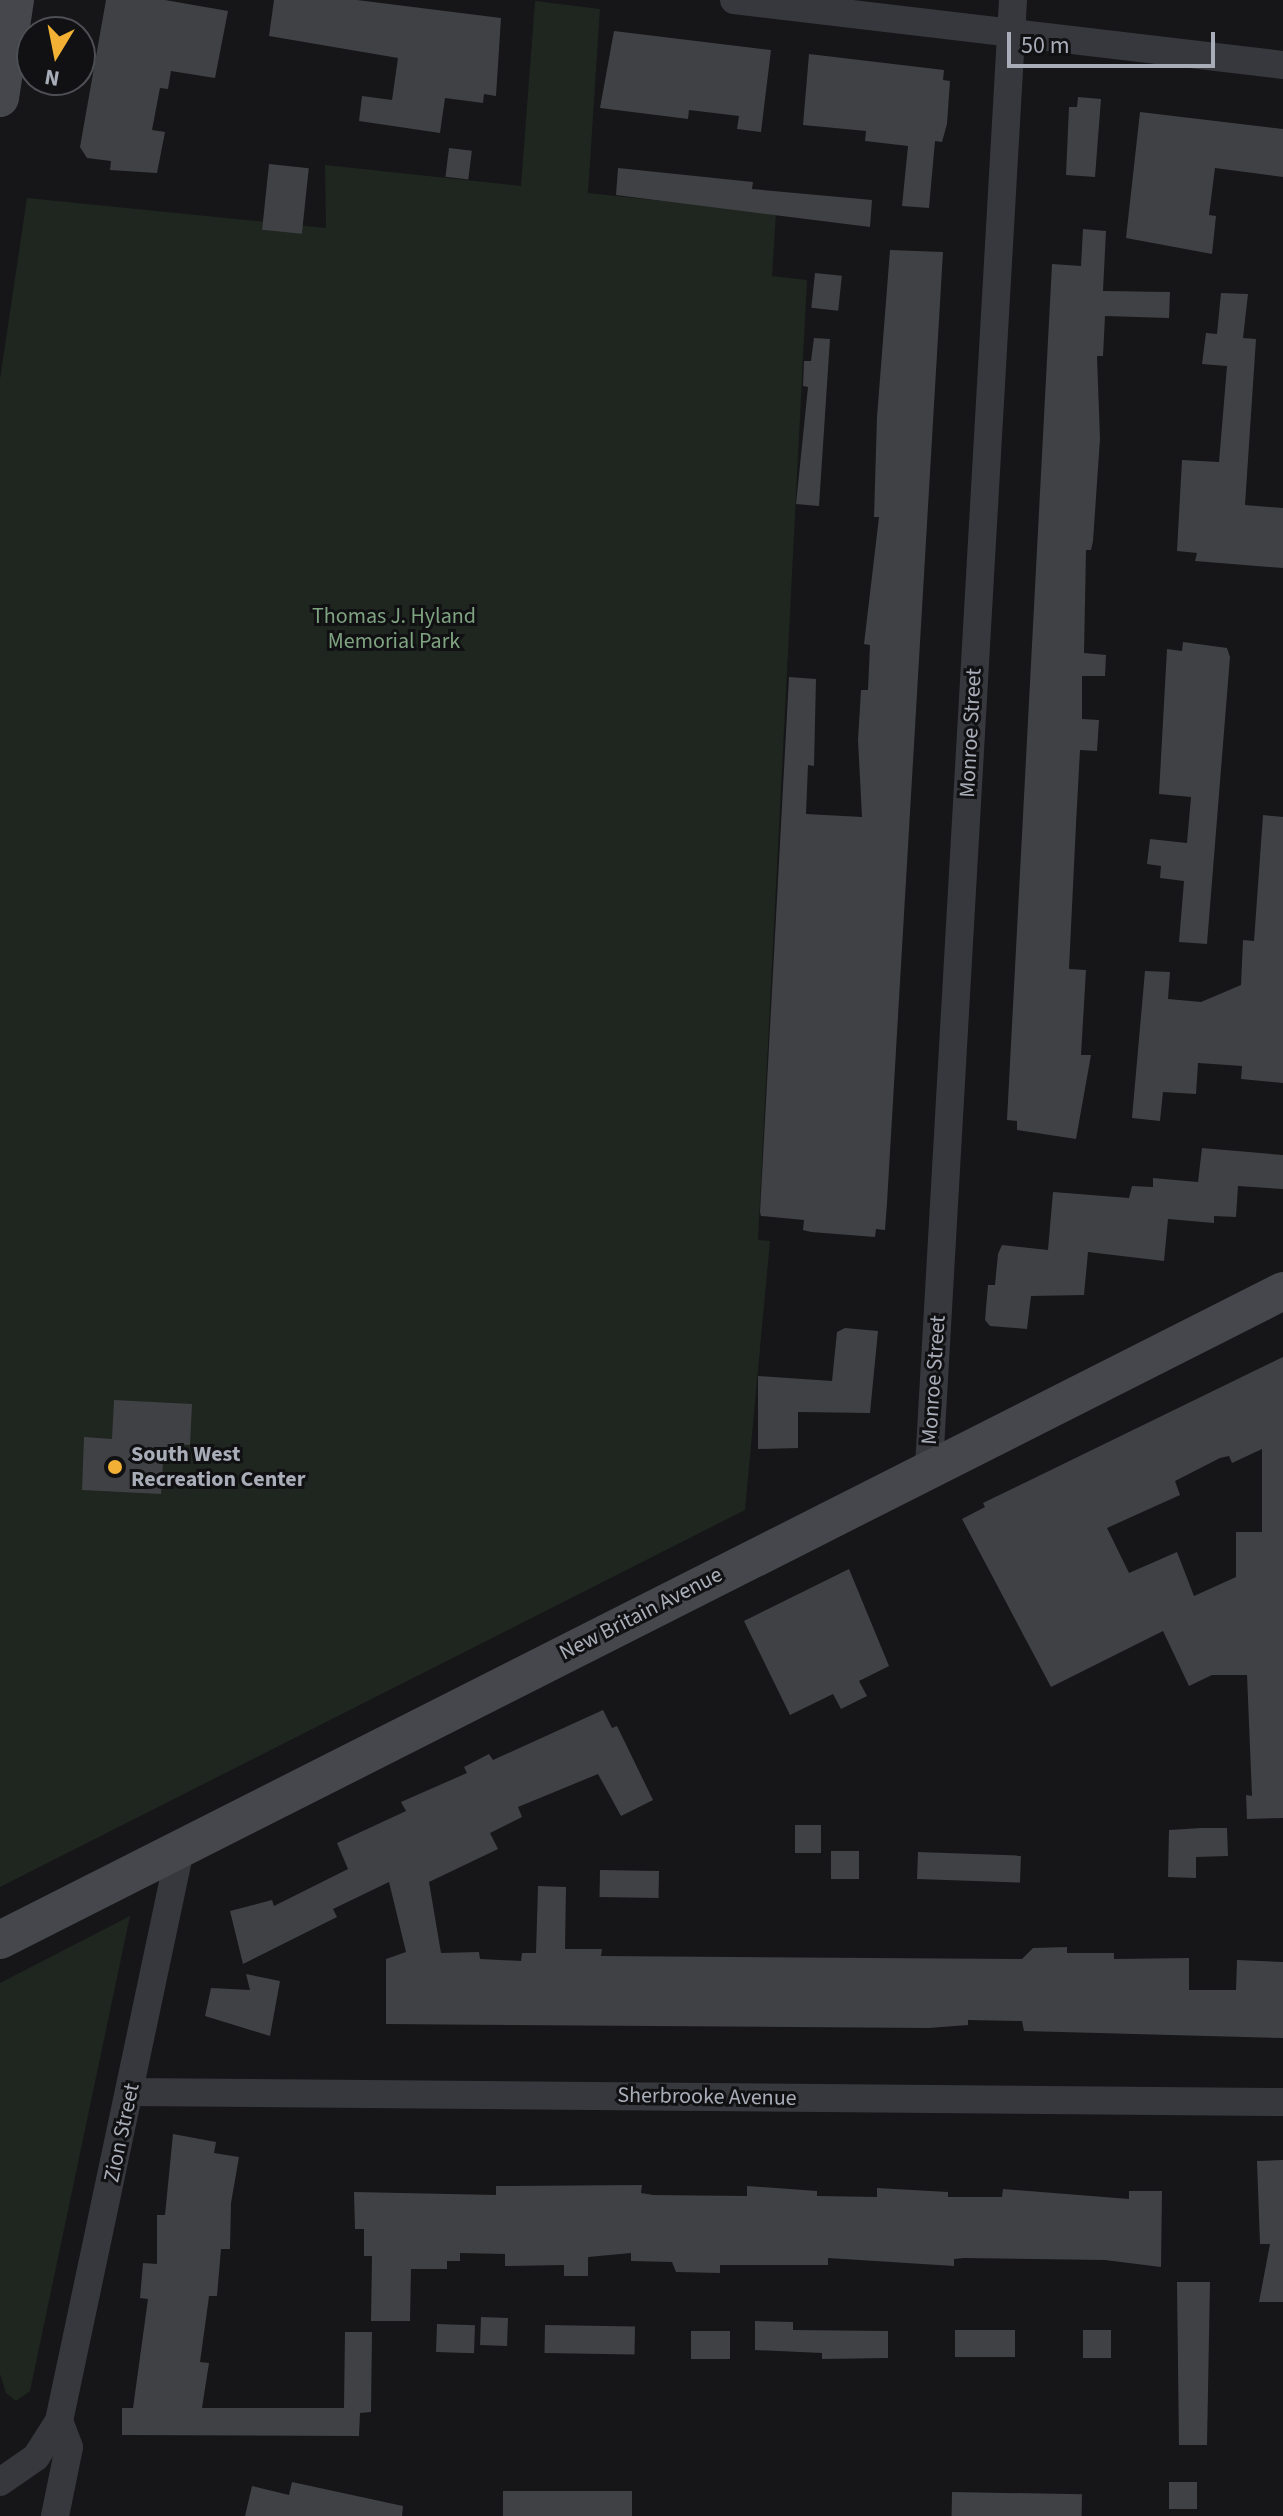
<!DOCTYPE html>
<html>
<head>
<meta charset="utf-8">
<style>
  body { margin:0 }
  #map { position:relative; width:1283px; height:2516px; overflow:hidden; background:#161618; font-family:"Source Sans 3",sans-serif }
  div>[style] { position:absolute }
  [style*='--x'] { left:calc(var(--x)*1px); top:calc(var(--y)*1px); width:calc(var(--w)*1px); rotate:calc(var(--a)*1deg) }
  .green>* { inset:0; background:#1e261f }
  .building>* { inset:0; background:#404145; transform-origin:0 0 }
  .minor>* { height:28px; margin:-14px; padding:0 14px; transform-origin:14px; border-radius:14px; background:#37383d }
  .secondary>* { height:38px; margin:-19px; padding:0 19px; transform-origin:19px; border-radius:19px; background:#45474d }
  .dots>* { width:22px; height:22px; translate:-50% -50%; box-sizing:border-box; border:4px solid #111113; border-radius:50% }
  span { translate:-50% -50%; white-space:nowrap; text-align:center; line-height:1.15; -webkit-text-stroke:6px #111113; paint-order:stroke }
  .park-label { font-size:22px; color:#7fa381 }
  .street-label { font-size:22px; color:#a8adb8 }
  .poi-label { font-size:22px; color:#a8adb8; font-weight:700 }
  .left { translate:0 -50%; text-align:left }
  .north { position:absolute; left:16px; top:16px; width:80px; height:80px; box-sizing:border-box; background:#111113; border:2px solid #4d4f55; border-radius:50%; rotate:190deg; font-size:22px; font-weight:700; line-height:32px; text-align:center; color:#a8adb8 }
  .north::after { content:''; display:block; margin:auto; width:28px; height:36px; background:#f2b134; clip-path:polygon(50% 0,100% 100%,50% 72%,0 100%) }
  .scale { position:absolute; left:1007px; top:32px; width:208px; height:36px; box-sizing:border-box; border:4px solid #a8adb8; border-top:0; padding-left:10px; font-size:24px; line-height:28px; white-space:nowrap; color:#a8adb8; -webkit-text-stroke:6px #111113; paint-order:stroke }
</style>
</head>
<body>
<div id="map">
  <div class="green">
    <div style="clip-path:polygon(535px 1px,600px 9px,588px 193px,776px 213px,772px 276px,807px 280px,758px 1240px,770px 1241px,745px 1510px,0 1887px,0 379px,27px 198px,326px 228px,325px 165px,521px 186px)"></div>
    <div style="clip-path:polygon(130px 1916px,30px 2391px,16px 2401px,6px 2393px,0 2374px,0 1983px)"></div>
  </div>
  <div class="building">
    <div style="clip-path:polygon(106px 0,165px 0,228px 11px,215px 78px,171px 71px,168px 89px,160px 88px,152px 130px,165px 132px,157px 173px,110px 170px,111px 161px,87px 158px,80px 147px)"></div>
    <div style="clip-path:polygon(274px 0,357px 0,501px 18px,496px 96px,484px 94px,483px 103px,445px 98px,440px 133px,359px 121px,362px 96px,392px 100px,398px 58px,269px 36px)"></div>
    <div style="clip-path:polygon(614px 31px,771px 50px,761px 132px,737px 129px,739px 116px,689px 110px,688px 119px,600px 108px)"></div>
    <div style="clip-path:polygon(809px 54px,944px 70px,943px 80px,950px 81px,947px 124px,942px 142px,935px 141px,929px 208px,902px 206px,908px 146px,865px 141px,866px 131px,803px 125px)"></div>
    <div style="clip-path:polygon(1078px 97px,1101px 99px,1095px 177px,1066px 175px,1069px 107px,1077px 107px)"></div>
    <div style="clip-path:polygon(1140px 112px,1283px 129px,1283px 177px,1215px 168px,1209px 215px,1216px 216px,1212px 254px,1126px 238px)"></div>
    <div style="left:449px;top:148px;width:23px;height:29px;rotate:7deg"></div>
    <div style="left:269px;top:164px;width:40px;height:66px;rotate:6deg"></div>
    <div style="clip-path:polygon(618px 168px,753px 182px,752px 189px,872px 200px,870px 227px,616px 195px)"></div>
    <div style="clip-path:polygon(1083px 229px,1106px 231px,1103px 291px,1170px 292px,1169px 318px,1105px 316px,1103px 356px,1097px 356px,1100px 439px,1093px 541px,1091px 550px,1086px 550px,1084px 653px,1106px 655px,1105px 676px,1082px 676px,1082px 719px,1099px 720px,1097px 751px,1080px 750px,1076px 824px,1069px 969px,1086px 970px,1081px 1055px,1091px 1055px,1076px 1139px,1017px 1130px,1017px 1121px,1007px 1120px,1052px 264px,1081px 266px)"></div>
    <div style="clip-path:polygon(890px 250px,943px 252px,887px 1203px,885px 1230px,876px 1229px,875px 1237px,811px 1232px,803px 1230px,804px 1220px,761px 1216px,760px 1212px,789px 677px,816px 679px,814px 766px,808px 765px,806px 814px,862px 817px,858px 740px,861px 690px,868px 690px,870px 645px,864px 644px,879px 517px,874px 517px,877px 417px)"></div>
    <div style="left:815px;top:273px;width:27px;height:35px;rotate:6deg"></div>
    <div style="clip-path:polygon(1221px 293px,1248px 294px,1243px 338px,1256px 339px,1245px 505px,1283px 508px,1283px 568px,1195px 561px,1197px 553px,1177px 551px,1182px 460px,1219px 462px,1227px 366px,1202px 364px,1206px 333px,1217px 334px)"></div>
    <div style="clip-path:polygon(814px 338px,830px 339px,819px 506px,796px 504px,808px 387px,803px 386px,804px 361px,811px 361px)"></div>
    <div style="clip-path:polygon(1183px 642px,1227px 648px,1230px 657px,1207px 944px,1179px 942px,1184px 881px,1160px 878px,1161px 866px,1147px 864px,1150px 839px,1187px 843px,1191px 797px,1159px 794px,1167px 649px,1182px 651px)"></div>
    <div style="clip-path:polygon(1263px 815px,1283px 817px,1283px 1083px,1241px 1079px,1242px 1066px,1198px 1063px,1196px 1094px,1163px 1092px,1160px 1121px,1132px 1118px,1145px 971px,1170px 972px,1168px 999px,1201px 1002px,1241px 985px,1243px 940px,1254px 941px)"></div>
    <div style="clip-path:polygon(1202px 1148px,1283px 1155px,1283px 1189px,1238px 1186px,1236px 1217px,1214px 1216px,1214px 1223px,1168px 1219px,1164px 1261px,1088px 1252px,1084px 1295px,1031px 1296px,1027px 1329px,990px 1326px,985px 1320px,988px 1285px,995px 1285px,998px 1254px,1002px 1245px,1048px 1250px,1053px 1192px,1129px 1198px,1132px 1186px,1153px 1187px,1153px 1178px,1198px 1182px)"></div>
    <div style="clip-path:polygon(845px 1328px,878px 1331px,870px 1413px,798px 1412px,798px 1448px,758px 1449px,758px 1376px,832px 1381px,837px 1332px)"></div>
    <div style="clip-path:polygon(evenodd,1283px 1357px,1283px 1818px,1247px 1819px,1246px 1795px,1252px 1796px,1247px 1675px,1212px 1675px,1189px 1686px,1163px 1631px,1051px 1687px,962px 1519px,985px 1507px,983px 1503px,1283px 1357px,1262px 1449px,1262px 1532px,1236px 1532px,1236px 1577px,1194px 1596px,1177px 1552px,1129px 1573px,1107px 1528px,1180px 1495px,1175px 1481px,1220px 1458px,1229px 1456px,1232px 1463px,1262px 1449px)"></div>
    <div style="clip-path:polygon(114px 1400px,192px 1404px,190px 1445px,173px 1444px,163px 1463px,161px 1494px,82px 1490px,84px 1437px,112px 1439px)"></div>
    <div style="clip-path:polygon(849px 1569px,889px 1666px,859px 1681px,867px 1696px,841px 1709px,833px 1694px,790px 1715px,744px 1621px)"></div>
    <div style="clip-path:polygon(603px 1710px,612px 1728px,617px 1726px,653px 1800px,621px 1816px,598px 1774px,518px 1807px,522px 1817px,490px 1833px,498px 1849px,429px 1882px,441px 1953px,479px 1952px,480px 1959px,521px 1961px,522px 1953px,536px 1953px,538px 1886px,566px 1887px,565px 1949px,602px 1949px,601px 1956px,1022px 1959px,1033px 1948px,1067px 1947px,1067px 1953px,1114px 1953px,1114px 1959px,1189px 1958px,1189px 1990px,1236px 1990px,1237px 1960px,1283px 1962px,1283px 2038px,1024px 2031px,1022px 2021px,968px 2020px,968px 2025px,929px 2028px,386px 2024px,386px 1959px,406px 1952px,389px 1882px,333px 1909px,337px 1917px,243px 1964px,230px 1911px,272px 1900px,274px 1906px,348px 1869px,337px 1843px,406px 1811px,401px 1802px,467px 1773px,464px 1767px,489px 1754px,493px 1760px)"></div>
    <div style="left:795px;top:1825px;width:26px;height:28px"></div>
    <div style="clip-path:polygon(1201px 1828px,1227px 1828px,1228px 1856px,1196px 1857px,1196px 1878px,1168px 1877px,1169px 1830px)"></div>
    <div style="left:831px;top:1851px;width:28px;height:28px"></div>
    <div style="left:918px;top:1852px;width:103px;height:27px;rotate:2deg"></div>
    <div style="left:600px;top:1870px;width:59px;height:27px;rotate:1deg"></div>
    <div style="clip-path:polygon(246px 1974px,280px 1981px,270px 2036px,205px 2016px,211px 1988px,250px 1990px)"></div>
    <div style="clip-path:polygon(173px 2134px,216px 2142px,214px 2153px,239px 2157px,231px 2203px,230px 2249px,221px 2249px,217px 2296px,209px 2296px,208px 2304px,200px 2362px,209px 2363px,202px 2408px,344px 2408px,345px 2332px,372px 2332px,371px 2412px,360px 2413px,359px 2436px,122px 2435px,122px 2408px,133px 2408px,148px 2299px,140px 2298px,143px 2263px,157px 2264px,157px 2215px,165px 2215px)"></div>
    <div style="clip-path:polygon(1283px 2160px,1283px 2302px,1259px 2302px,1270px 2244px,1260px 2244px,1257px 2161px)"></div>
    <div style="clip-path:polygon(642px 2185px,641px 2193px,653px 2195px,747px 2196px,747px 2186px,817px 2191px,817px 2196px,877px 2197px,877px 2188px,948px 2192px,948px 2197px,1002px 2197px,1003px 2189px,1129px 2199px,1129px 2191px,1162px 2191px,1161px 2267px,1105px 2260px,964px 2258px,954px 2259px,954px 2266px,828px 2258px,828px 2265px,720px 2265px,720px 2273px,676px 2272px,672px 2262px,631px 2261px,631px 2253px,588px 2257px,588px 2276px,564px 2276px,564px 2265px,505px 2266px,505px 2254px,460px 2253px,460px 2261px,447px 2261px,447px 2269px,411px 2269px,410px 2321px,371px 2321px,372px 2256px,364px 2256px,364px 2229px,355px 2229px,354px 2192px,496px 2195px,496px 2186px)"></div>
    <div style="clip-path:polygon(1177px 2282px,1210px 2282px,1207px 2445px,1179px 2445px)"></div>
    <div style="left:481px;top:2317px;width:27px;height:28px;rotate:2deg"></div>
    <div style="clip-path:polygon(755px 2321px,793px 2322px,793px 2330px,888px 2331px,888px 2358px,822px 2359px,822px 2353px,755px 2350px)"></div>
    <div style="left:437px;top:2324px;width:38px;height:28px;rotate:2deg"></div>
    <div style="left:545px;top:2325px;width:90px;height:28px;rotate:1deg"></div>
    <div style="left:955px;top:2330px;width:60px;height:27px"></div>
    <div style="left:1083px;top:2330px;width:28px;height:28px"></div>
    <div style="left:691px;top:2331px;width:39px;height:28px"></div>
    <div style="clip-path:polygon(292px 2482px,403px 2506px,402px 2516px,245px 2516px,252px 2486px,289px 2495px)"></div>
    <div style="left:1169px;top:2482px;width:28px;height:27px"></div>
    <div style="left:503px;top:2491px;width:129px;height:25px"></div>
    <div style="left:952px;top:2492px;width:130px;height:24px;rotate:1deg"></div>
  </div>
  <div class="minor">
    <div style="--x:734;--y:0;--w:553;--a:6.75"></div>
    <div style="--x:929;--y:1466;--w:1468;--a:-86.72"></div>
    <div style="--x:131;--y:2092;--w:1152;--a:0.5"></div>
    <div style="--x:0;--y:2482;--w:44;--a:-34.8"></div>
    <div style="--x:36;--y:2457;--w:43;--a:-57.4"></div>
    <div style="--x:59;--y:2421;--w:589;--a:-78.04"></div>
    <div style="--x:55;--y:2516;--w:70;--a:-78.5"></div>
    <div style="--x:69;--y:2447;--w:28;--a:-111"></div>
  </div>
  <div class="secondary">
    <div style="--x:0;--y:98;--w:99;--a:-81.3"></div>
    <div style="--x:0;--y:1940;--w:1438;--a:-26.83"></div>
  </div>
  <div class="dots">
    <div style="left:115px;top:1467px;background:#f2b134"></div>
  </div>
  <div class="park-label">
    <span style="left:394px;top:629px">Thomas J. Hyland<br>Memorial Park</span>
  </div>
  <div class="street-label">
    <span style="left:971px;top:733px;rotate:-87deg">Monroe Street</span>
    <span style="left:934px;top:1380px;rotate:-86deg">Monroe Street</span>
    <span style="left:641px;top:1614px;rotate:-27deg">New Britain Avenue</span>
    <span style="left:707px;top:2097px;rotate:1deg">Sherbrooke Avenue</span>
    <span style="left:122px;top:2133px;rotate:-78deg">Zion Street</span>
  </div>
  <div class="poi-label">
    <span class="left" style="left:131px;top:1467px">South West<br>Recreation Center</span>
  </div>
  <div class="north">N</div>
  <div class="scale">50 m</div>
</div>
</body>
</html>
